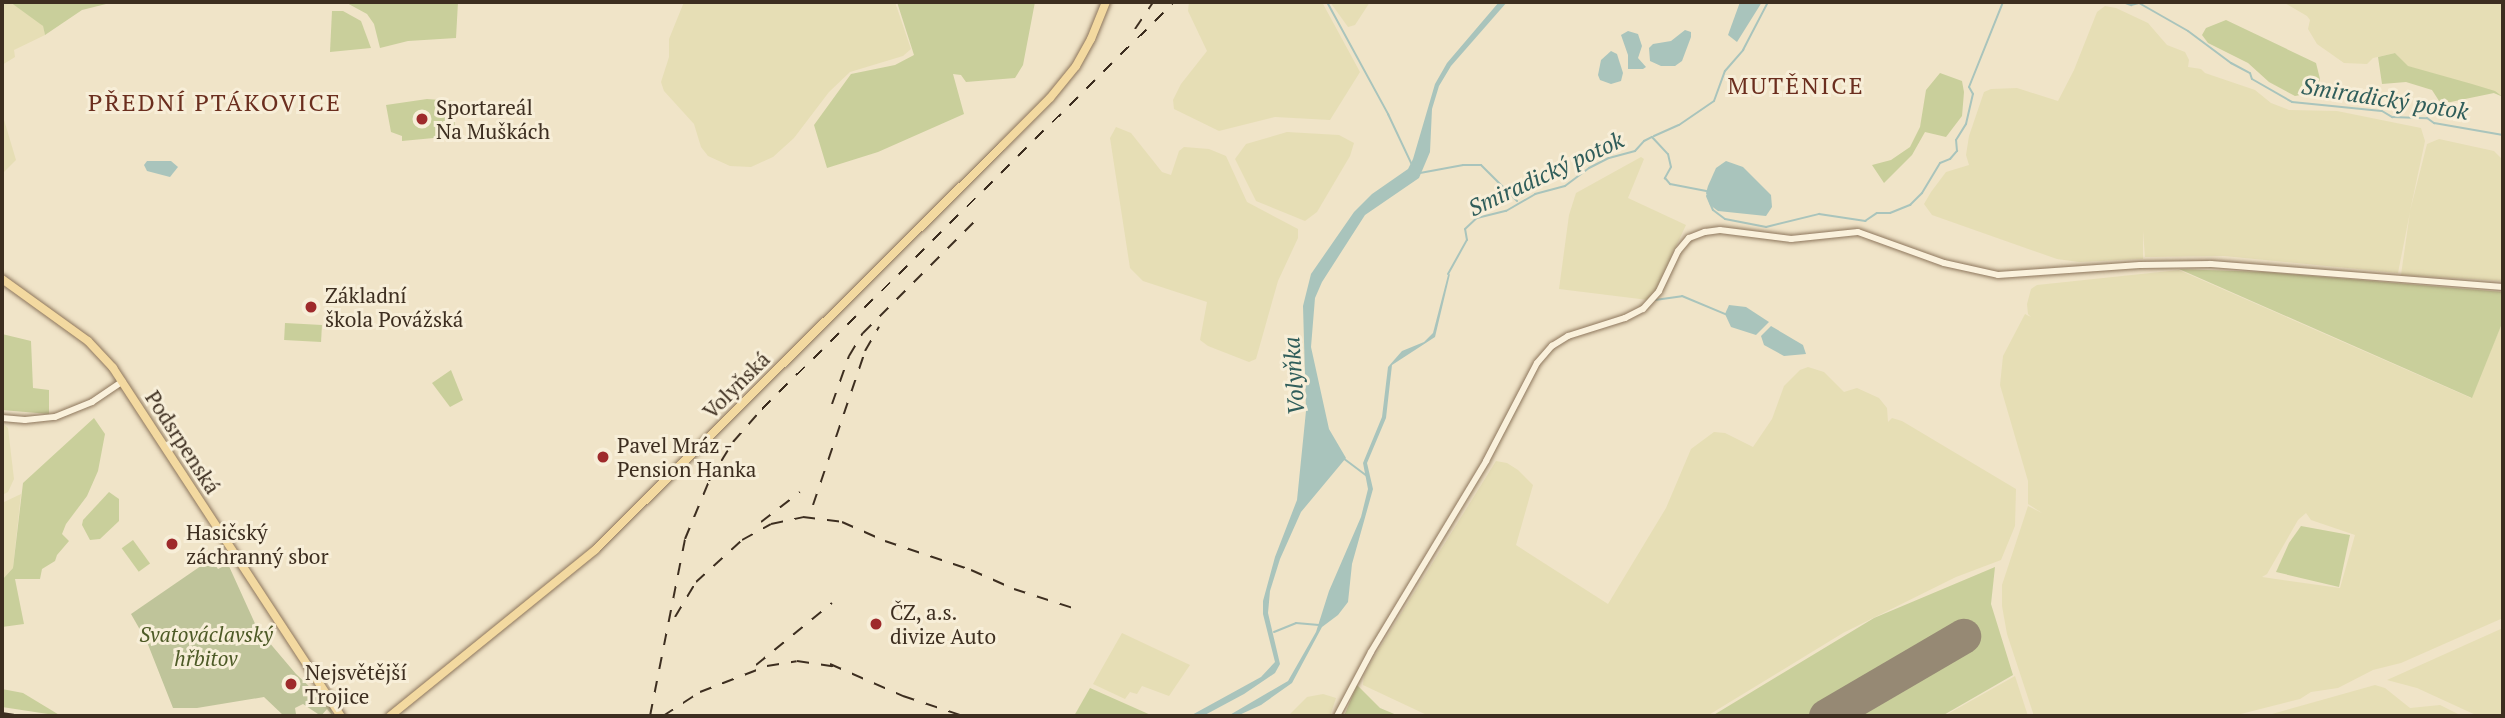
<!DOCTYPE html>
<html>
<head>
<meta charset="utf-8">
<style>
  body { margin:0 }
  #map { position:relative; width:2505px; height:718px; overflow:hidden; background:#f0e4c8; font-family:"PT Serif",serif }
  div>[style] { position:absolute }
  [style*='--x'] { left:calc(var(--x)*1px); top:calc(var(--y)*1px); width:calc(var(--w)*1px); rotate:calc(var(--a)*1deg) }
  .farmland>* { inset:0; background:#e6deb5 }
  .green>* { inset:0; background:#c9cf9b; transform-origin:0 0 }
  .cemetery>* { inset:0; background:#bfc49a }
  .water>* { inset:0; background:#a9c4bc }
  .stream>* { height:2px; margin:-1px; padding:0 1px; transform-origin:1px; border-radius:1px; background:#a9c4bc }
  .runway>* { height:35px; margin:-17.5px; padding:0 17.5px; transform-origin:17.5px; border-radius:17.5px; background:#968974 }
  .roads { filter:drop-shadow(0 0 2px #8d765c) drop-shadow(0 0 2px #8d765c) }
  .tertiary>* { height:6px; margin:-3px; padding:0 3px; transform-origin:3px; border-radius:3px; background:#faf1dc }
  .primary>* { height:8px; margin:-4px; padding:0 4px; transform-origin:4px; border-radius:4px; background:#f3d9a0 }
  .rail>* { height:2px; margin-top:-1px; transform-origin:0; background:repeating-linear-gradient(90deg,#3d2e20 0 12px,transparent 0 24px) }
  .dots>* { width:19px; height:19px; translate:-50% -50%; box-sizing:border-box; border:4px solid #f7eed8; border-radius:50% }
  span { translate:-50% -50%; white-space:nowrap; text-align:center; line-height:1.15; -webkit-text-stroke:6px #f7eed8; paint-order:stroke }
  .poi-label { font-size:21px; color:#3d2e20 }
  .left { translate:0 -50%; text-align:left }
  .street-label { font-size:21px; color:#3d2e20 }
  .park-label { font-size:21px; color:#4d5a26; font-style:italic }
  .water-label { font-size:23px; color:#2f5d5a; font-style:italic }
  .quarter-label { font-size:24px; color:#6b2e1e; letter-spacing:2px }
  .frame { position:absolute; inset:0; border:4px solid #3d2e20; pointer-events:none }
</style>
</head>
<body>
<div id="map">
  <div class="farmland">
    <div style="clip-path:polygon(2px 2px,10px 2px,35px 18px,43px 26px,45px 35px,14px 50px,15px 57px,2px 65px)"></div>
    <div style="clip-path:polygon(684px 2px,895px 2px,911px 49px,903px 56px,850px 72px,829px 92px,794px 138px,773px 157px,751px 167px,730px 166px,708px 156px,701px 147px,694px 124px,664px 91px,661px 82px,669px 57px,669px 39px)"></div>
    <div style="clip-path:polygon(1189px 2px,1322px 2px,1360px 72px,1330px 120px,1275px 117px,1219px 131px,1174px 109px,1173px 100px,1181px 84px,1207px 51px,1188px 11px)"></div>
    <div style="clip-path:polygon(1330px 2px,1370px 2px,1355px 25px,1348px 27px)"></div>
    <div style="clip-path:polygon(2283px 2px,2503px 2px,2503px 96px,2407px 66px,2395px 53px,2373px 58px,2367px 64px,2344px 63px,2317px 44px,2308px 29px,2310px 20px,2307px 16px)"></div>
    <div style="clip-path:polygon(2105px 6px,2116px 8px,2148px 23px,2167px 45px,2185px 52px,2189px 60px,2188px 67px,2201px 69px,2205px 73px,2255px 90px,2271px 103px,2289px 110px,2337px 111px,2421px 128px,2425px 141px,2410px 211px,2427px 144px,2439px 139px,2494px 151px,2503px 160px,2503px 281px,2401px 275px,2410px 212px,2398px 273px,2224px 256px,2145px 257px,2143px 231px,2143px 259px,2079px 262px,2057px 259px,1932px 215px,1924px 204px,1931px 192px,1946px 172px,1969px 165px,1966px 155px,1969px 136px,1984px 92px,1991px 89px,2017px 88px,2058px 101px,2074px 70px,2097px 12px)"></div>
    <div style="clip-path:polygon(2px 113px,16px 160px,4px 172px,2px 167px)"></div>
    <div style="clip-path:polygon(1116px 127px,1131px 133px,1162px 172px,1171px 175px,1179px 151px,1184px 147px,1209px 149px,1226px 156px,1247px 202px,1298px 229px,1298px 238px,1278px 281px,1256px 359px,1249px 362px,1208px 346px,1200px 340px,1207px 302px,1143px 281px,1130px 268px,1110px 138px)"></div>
    <div style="clip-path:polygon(1287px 132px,1339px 135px,1354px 143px,1350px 156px,1317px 212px,1305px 221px,1256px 201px,1235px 159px,1246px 144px)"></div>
    <div style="clip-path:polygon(1641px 157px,1644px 159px,1628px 198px,1686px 225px,1653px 296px,1648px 300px,1559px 289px,1569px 215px,1576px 193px)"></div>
    <div style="clip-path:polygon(evenodd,2179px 270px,2471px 398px,2503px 321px,2503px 618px,2401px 663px,2373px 670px,2338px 688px,2311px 692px,2300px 699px,2233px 716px,2034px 716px,2007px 634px,2002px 606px,2002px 585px,2028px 506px,2042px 513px,2028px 504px,2028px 481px,2000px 385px,2003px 356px,2025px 314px,2031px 317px,2028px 314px,2027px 304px,2031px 289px,2037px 285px,2179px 270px,2306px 513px,2311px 520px,2355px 535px,2340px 588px,2262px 577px,2267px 574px,2298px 520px,2306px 513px)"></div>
    <div style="clip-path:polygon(1808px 367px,1824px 372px,1844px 392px,1857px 388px,1879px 398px,1887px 408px,1888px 422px,1892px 418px,1902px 421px,2016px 489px,2015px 526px,2001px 560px,1956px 577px,1843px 633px,1707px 716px,1429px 716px,1363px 685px,1364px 675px,1371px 662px,1496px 461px,1507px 463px,1518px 470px,1533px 485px,1516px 545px,1608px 604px,1666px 508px,1691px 449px,1714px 432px,1725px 433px,1753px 447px,1772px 419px,1784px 386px,1800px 370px)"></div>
    <div style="clip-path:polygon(2px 423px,8px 428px,14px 479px,8px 492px,2px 495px)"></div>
    <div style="clip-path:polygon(21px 494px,13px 568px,2px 580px,2px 503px)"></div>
    <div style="clip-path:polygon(2503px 628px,2503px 716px,2478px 716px,2417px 688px,2387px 680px)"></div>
    <div style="clip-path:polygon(1122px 633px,1190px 665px,1169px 696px,1142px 686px,1137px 694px,1130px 692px,1125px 699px,1093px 684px)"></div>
    <div style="clip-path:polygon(2015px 676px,2028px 716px,1944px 716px)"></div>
    <div style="clip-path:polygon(2375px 685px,2385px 688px,2410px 708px,2440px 705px,2462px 716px,2265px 716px)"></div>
    <div style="clip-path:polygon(1323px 694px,1336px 698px,1330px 716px,1288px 716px,1307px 697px)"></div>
  </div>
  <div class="green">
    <div style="clip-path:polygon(10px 2px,114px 2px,82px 10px,45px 35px,43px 26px)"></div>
    <div style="clip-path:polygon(336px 2px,458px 2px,456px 38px,408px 41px,380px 48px,374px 24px,367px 14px,345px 2px)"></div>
    <div style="clip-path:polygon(897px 2px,1035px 2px,1023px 65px,1015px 78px,966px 82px,961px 75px,953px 74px,964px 114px,878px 152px,827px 168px,814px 125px,851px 74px,895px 65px,914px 55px)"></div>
    <div style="clip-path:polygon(332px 11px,343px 11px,361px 21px,371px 48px,330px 52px)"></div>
    <div style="clip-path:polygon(2226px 20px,2316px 63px,2320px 79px,2316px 92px,2295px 96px,2269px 82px,2248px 63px,2208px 43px,2202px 35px,2206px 28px)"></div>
    <div style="clip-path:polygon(2395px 53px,2408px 66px,2472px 84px,2495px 91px,2503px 97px,2494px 93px,2441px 104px,2432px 90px,2406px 82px,2382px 84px,2378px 57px)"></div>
    <div style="clip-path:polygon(1940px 73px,1962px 81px,1964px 92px,1962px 116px,1946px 137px,1925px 132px,1912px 155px,1884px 183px,1872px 165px,1891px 160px,1910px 147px,1920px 127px,1926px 90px)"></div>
    <div style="clip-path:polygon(427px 99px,454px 101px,455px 136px,402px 141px,402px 136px,391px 132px,386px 105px)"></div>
    <div style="clip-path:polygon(2179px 269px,2265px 272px,2503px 292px,2503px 321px,2472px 398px)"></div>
    <div style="left:285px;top:323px;width:37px;height:17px;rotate:3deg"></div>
    <div style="clip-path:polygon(2px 334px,31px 341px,33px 388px,49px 390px,49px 414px,2px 410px)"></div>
    <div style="clip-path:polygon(451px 370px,463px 400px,450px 407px,432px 383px)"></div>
    <div style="clip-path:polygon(94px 418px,105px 434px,98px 471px,87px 496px,66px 524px,62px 534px,69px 541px,57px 555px,55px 561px,42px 569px,40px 579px,15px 579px,24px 624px,2px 627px,2px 580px,13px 568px,23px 483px)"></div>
    <div style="clip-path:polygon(109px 492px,119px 499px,119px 521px,100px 539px,90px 540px,82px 525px,83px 520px)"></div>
    <div style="clip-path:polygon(2301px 526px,2350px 535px,2339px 587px,2276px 572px,2289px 543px)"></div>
    <div style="left:133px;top:540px;width:29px;height:14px;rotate:54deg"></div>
    <div style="clip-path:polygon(1995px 567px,1991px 604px,2013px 675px,1942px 716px,1712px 716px,1874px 618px)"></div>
    <div style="clip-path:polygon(1357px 685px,1380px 708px,1399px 716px,1344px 716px)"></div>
    <div style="clip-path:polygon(1090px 688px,1153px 716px,1074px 716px)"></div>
    <div style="clip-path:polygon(2px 689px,23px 693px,61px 716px,2px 707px)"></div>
  </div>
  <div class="cemetery">
    <div style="clip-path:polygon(211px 559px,218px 569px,228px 564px,257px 628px,296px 674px,330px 706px,333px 716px,327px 709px,321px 716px,303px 704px,295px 708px,296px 714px,300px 716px,284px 716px,264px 697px,197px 708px,173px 708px,147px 642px,131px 614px)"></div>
  </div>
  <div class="water">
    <div style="clip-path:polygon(1499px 2px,1507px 2px,1451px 66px,1439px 86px,1432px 109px,1430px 152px,1419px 178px,1365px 215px,1322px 282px,1315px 298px,1311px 347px,1329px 429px,1346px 458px,1301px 512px,1280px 559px,1270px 591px,1268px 613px,1280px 664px,1275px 673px,1244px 694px,1203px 716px,1190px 716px,1261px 677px,1275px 662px,1263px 614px,1263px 601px,1275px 557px,1297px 500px,1306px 411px,1303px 306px,1311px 274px,1354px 212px,1372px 194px,1408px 169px,1413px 159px,1435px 84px,1447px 63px)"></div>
    <div style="clip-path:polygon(1740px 2px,1762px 2px,1737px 42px,1728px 35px)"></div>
    <div style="clip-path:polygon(1685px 30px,1691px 32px,1691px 37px,1682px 61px,1675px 66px,1661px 66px,1650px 61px,1649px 48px,1653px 44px,1671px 41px)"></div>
    <div style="clip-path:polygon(1628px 31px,1638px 34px,1642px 46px,1638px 58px,1646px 67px,1643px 69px,1628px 69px,1628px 55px,1621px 35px)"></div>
    <div style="clip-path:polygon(1611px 51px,1617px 54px,1623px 73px,1621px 81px,1611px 84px,1600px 80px,1598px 75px,1601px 60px)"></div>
    <div style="clip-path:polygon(147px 161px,171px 161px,178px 167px,170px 177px,147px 171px,144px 165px)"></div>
    <div style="clip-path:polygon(1726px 161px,1743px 167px,1771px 195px,1772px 207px,1766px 216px,1718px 211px,1710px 205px,1706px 193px,1708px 186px,1716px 168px)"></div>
    <div style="clip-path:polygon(1450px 274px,1435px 337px,1392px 365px,1386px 418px,1367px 463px,1373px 489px,1352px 564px,1348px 602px,1338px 615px,1322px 627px,1292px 683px,1261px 705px,1237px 716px,1228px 716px,1288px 681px,1316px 632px,1329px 591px,1361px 517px,1368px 489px,1363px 463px,1382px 417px,1388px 367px,1402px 351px,1424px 342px,1433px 333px,1448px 275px)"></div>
    <div style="clip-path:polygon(1729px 305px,1746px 307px,1769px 322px,1756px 335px,1731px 327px,1725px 314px)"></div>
    <div style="clip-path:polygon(1771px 326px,1803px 345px,1806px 354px,1784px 356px,1764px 345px,1761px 336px)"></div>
  </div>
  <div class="stream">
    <div style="--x:1327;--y:2;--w:128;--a:61.4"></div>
    <div style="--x:1388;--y:114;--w:56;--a:64.8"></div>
    <div style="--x:2123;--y:2;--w:9;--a:21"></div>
    <div style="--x:2131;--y:5;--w:8;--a:-14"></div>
    <div style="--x:2139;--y:3;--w:56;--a:29.7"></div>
    <div style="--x:2188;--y:31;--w:54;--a:36.7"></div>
    <div style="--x:2231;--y:63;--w:21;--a:28"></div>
    <div style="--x:2250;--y:73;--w:6;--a:72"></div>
    <div style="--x:2252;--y:79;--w:46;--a:29.9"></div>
    <div style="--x:2292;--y:102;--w:90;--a:5.7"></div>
    <div style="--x:2382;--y:111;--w:12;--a:31"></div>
    <div style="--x:2392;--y:117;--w:35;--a:2"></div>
    <div style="--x:2427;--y:118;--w:9;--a:36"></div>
    <div style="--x:2434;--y:123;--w:70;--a:9.9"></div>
    <div style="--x:1654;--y:136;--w:27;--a:-24"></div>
    <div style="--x:1679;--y:125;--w:42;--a:-34.4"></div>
    <div style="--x:1714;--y:101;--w:32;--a:-70"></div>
    <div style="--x:1725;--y:71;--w:28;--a:-49"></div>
    <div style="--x:1743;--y:50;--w:54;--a:-62.5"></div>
    <div style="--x:1420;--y:173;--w:44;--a:-10.5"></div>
    <div style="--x:1463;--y:165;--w:18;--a:0"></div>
    <div style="--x:1481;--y:165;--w:51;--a:45"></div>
    <div style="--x:1707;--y:196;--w:15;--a:67"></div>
    <div style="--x:1713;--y:210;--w:15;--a:37"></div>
    <div style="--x:1725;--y:219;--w:42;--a:11"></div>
    <div style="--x:1766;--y:227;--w:55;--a:-13.8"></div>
    <div style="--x:1819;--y:214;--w:47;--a:8.7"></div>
    <div style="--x:1865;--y:221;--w:14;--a:-34"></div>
    <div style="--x:1877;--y:213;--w:13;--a:0"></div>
    <div style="--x:1890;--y:213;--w:22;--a:-22"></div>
    <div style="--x:1910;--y:205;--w:17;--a:-45"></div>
    <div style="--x:1922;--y:193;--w:35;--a:-59"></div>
    <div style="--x:1940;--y:163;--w:11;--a:-22"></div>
    <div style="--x:1950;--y:159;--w:11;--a:-49"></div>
    <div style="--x:1957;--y:151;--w:11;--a:-95"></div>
    <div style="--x:1956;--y:140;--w:19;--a:-58"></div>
    <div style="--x:1966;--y:124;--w:31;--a:-77"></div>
    <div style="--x:1973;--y:94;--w:8;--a:-120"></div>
    <div style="--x:1969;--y:87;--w:92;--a:-68.2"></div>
    <div style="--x:1448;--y:274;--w:39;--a:-61"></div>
    <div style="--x:1467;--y:240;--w:11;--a:-100"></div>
    <div style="--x:1465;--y:229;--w:16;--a:-43"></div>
    <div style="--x:1477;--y:218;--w:30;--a:-14"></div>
    <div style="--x:1506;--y:211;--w:34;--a:-30"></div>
    <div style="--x:1535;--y:194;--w:31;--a:-15"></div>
    <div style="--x:1565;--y:186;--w:30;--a:-37"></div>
    <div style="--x:1589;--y:168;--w:22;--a:-27"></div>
    <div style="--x:1609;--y:158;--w:27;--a:-15"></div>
    <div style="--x:1635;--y:151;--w:13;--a:-48"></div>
    <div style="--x:1644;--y:141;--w:9;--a:-27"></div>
    <div style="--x:1652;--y:137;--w:23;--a:47"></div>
    <div style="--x:1668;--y:154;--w:13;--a:77"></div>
    <div style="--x:1671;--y:167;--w:13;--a:119"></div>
    <div style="--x:1665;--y:178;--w:8;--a:50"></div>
    <div style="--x:1670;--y:184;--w:37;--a:11"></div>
    <div style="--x:1655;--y:300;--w:27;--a:-8"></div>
    <div style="--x:1682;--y:296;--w:47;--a:22.7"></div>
    <div style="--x:1343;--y:458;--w:30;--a:37"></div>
    <div style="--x:1274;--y:632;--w:24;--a:-22"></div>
    <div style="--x:1296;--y:623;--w:23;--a:5"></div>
  </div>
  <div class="runway">
    <div style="--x:1826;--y:716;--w:159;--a:-30.3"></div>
  </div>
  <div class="roads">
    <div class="tertiary">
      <div style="--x:2;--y:418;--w:23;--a:5"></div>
      <div style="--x:25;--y:420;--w:30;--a:-6"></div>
      <div style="--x:55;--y:417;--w:40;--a:-22"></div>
      <div style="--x:92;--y:402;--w:37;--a:-34"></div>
      <div style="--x:1337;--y:716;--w:72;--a:-62"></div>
      <div style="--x:1371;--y:652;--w:223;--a:-58.9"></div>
      <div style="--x:1486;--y:461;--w:110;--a:-62.5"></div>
      <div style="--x:1537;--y:363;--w:23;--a:-49"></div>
      <div style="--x:1552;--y:346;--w:19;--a:-32"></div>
      <div style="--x:1568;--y:336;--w:60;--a:-17.5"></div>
      <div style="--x:1625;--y:318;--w:20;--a:-27"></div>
      <div style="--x:1643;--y:309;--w:24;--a:-48"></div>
      <div style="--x:1659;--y:291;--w:44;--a:-64.6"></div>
      <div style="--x:1678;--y:251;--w:17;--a:-50"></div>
      <div style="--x:1689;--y:238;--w:17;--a:-21"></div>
      <div style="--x:1705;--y:232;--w:15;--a:-8"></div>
      <div style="--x:1720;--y:230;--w:72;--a:7.2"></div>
      <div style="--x:1791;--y:239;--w:67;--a:-6"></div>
      <div style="--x:1858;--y:232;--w:91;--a:19.8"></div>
      <div style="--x:1944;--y:263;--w:55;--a:12.5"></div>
      <div style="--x:1998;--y:275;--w:142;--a:-4"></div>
      <div style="--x:2140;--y:265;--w:71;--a:-0.8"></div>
      <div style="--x:2211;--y:264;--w:293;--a:4.5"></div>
    </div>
    <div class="primary">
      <div style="--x:2;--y:279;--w:106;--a:35.8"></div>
      <div style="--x:88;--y:341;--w:37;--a:47"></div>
      <div style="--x:113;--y:368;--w:416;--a:56.8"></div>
      <div style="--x:390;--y:716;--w:264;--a:-39"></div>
      <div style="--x:595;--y:550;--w:573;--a:-44.79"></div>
      <div style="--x:1002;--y:146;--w:68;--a:-45"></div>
      <div style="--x:1050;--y:98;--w:41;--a:-50.9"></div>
      <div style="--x:1076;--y:66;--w:31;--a:-61"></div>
      <div style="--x:1091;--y:39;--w:40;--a:-68"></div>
    </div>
  </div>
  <div class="rail">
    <div style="--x:1135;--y:29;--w:32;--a:-56"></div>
    <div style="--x:832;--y:404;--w:51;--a:-70.5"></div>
    <div style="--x:849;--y:356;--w:27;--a:-59"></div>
    <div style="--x:863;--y:333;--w:164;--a:-45"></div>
    <div style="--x:813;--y:505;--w:163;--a:-71.3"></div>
    <div style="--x:865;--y:351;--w:28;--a:-60"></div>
    <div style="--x:761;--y:522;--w:49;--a:-37.6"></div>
    <div style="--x:675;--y:617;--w:41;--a:-59"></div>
    <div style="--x:696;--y:582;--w:62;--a:-42.4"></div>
    <div style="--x:742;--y:540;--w:33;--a:-29"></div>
    <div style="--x:771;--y:524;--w:33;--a:-12"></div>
    <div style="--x:803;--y:517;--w:39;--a:7"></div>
    <div style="--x:842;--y:522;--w:47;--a:23.8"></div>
    <div style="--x:885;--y:541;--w:91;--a:18.6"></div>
    <div style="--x:971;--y:570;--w:47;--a:23.8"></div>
    <div style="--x:1014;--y:589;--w:68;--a:17.9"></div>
    <div style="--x:830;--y:664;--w:80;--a:23.7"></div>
    <div style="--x:903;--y:696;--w:63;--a:18.4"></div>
    <div style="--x:756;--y:665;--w:98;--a:-39.2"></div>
    <div style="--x:2;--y:713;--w:18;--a:9"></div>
    <div style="--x:650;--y:716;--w:180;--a:-78.8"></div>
    <div style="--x:685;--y:539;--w:63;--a:-67.5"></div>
    <div style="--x:709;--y:481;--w:46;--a:-58.4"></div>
    <div style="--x:733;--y:442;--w:44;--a:-48.7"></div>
    <div style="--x:762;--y:409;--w:579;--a:-44.65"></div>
    <div style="--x:663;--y:716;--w:44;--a:-33"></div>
    <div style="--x:700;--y:692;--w:72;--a:-21.2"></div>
    <div style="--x:767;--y:666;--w:30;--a:-9"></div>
    <div style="--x:797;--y:661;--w:41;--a:8.3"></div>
  </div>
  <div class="dots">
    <div style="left:422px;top:119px;background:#9e2a2b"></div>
    <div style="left:311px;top:307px;background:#9e2a2b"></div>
    <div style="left:603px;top:457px;background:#9e2a2b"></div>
    <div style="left:172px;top:544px;background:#9e2a2b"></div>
    <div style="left:876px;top:624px;background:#9e2a2b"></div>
    <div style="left:291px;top:684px;background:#9e2a2b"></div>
  </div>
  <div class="poi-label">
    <span class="left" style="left:436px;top:119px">Sportareál<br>Na Muškách</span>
    <span class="left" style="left:325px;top:307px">Základní<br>škola Povážská</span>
    <span class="left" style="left:617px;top:457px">Pavel Mráz -<br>Pension Hanka</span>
    <span class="left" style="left:186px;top:544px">Hasičský<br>záchranný sbor</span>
    <span class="left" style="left:890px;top:624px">ČZ, a.s.<br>divize Auto</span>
    <span class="left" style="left:305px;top:684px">Nejsvětější<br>Trojice</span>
  </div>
  <div class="street-label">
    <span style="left:736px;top:385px;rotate:-45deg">Volyňská</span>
    <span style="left:183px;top:442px;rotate:57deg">Podsrpenská</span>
  </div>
  <div class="park-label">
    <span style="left:206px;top:646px">Svatováclavský<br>hřbitov</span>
  </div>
  <div class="water-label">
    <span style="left:2385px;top:99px;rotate:9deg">Smiradický potok</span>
    <span style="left:1546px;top:174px;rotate:-25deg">Smiradický potok</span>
    <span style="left:1294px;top:376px;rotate:-94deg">Volyňka</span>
  </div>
  <div class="quarter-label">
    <span style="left:1796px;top:86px">MUTĚNICE</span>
    <span style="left:215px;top:103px">PŘEDNÍ PTÁKOVICE</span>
  </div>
  <div class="frame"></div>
</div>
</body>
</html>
